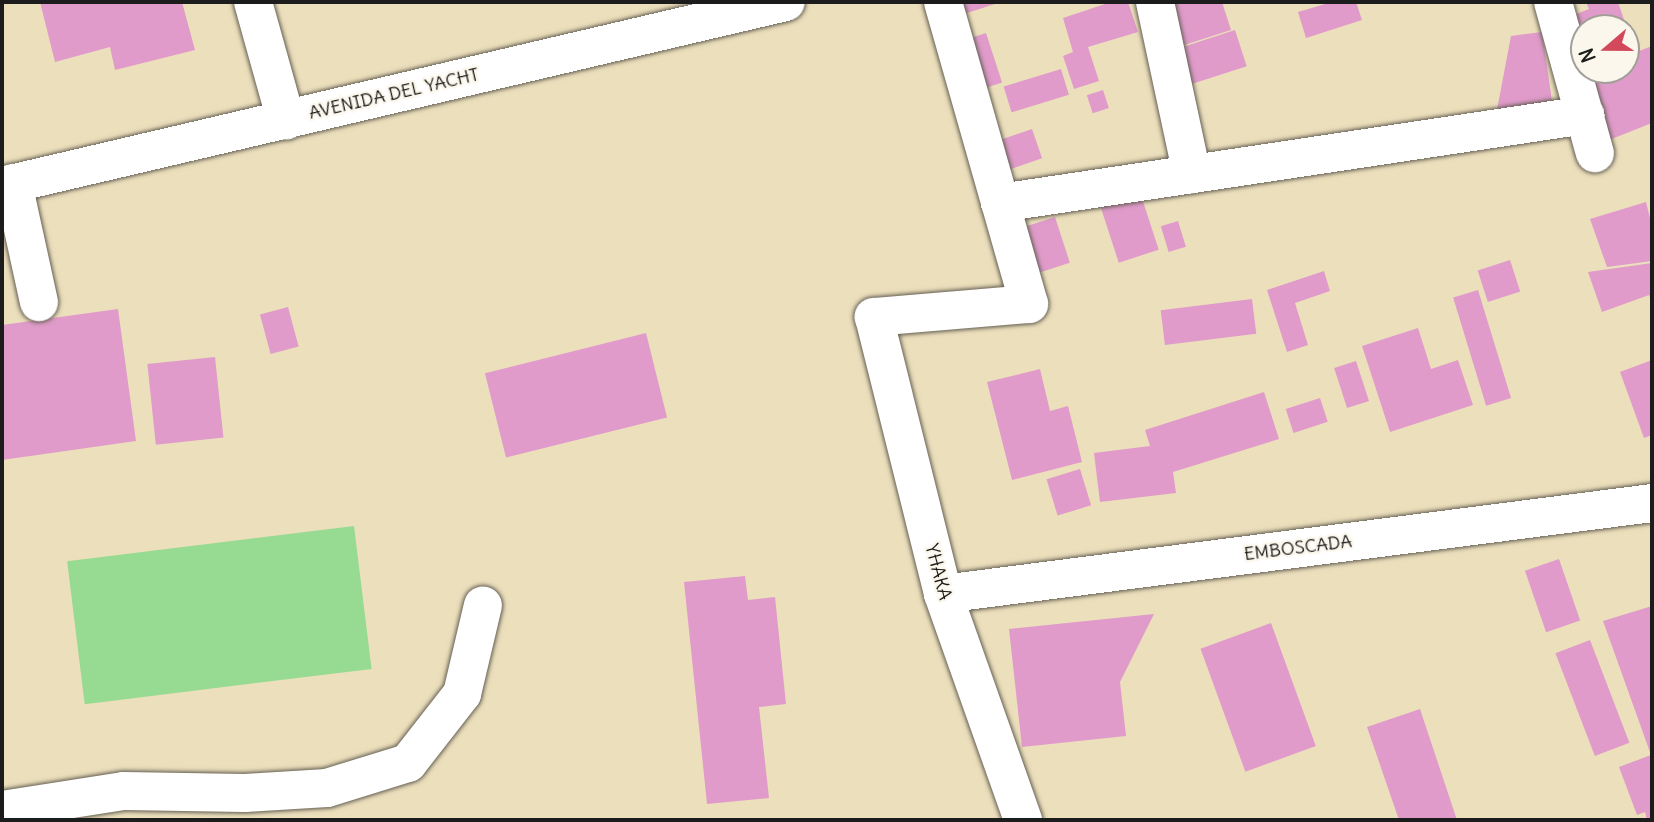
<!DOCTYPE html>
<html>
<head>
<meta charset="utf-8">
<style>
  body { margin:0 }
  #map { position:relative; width:1654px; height:822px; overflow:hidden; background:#ecdfbc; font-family:Delius,sans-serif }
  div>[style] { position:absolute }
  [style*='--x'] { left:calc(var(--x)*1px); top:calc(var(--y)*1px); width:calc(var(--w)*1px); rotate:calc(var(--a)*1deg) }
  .green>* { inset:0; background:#97da91; transform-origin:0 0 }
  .building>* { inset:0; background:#e09bca; transform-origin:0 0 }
  .roads { filter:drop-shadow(0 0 2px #656054) drop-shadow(0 0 2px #656054) }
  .minor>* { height:38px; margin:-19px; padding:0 19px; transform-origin:19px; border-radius:19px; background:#fff }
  span { translate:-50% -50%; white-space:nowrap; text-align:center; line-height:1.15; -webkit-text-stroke:5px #fbf7ec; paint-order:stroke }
  .street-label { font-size:18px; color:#1c1c1c }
  .frame { position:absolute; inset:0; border:4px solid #1c1c1c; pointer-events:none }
  .north { position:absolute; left:1570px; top:14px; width:70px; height:70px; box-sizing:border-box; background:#fbf7ec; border:2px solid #a29f99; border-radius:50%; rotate:250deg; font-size:19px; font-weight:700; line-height:28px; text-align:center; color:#1c1c1c }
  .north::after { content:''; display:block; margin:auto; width:24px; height:32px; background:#d1495b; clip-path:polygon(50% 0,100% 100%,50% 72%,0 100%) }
</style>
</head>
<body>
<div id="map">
  <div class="green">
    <div style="left:354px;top:526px;width:144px;height:289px;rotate:83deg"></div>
  </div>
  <div class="building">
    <div style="clip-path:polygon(40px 2px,182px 2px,195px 50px,115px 70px,110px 47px,55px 62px)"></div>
    <div style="clip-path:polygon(956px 2px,1001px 2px,961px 15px)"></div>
    <div style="clip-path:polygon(1111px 2px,1128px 2px,1138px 32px,1088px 47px,1099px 81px,1074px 89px,1063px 56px,1073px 52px,1063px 18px)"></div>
    <div style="clip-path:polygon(1178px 2px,1222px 2px,1231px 30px,1178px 47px,1165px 6px)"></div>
    <div style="clip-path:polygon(1332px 2px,1356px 2px,1362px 20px,1306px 38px,1298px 12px)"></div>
    <div style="clip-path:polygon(1586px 2px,1618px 2px,1633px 46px,1626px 48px,1626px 28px,1584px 28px,1584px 53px,1569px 17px,1589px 9px)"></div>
    <div style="left:1235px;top:30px;width:38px;height:67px;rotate:72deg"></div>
    <div style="clip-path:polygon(1542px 32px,1553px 108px,1496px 115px,1511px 36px)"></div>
    <div style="left:986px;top:33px;width:52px;height:29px;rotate:72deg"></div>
    <div style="clip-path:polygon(1652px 46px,1652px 123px,1609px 140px,1591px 70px,1626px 70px,1626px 56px)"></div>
    <div style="left:1061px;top:69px;width:27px;height:60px;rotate:73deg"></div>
    <div style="left:1103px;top:90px;width:19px;height:17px;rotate:72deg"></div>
    <div style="left:1032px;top:129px;width:31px;height:43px;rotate:71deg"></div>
    <div style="left:1138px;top:186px;width:67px;height:42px;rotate:72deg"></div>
    <div style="clip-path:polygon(1646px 202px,1652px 226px,1652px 261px,1607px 267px,1590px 219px)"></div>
    <div style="left:1055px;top:217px;width:48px;height:39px;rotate:72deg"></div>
    <div style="left:1178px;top:221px;width:27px;height:18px;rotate:73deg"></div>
    <div style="left:1510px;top:260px;width:33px;height:34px;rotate:72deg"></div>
    <div style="clip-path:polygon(1652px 263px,1652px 302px,1649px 295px,1602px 312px,1588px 272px)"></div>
    <div style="clip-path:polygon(1324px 271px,1330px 291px,1295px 303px,1308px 345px,1287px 352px,1267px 290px)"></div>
    <div style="left:1478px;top:290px;width:113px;height:26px;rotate:73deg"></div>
    <div style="left:1252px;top:299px;width:35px;height:92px;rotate:83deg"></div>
    <div style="left:288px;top:307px;width:41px;height:29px;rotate:75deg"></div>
    <div style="clip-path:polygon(118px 309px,136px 441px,2px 460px,2px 325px)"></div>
    <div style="clip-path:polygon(1418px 328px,1431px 369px,1458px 360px,1473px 405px,1390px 432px,1362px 346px)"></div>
    <div style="left:646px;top:333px;width:87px;height:166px;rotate:76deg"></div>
    <div style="left:215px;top:357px;width:81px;height:68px;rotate:84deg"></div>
    <div style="clip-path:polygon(1652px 360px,1652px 435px,1644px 438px,1620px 372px)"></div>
    <div style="left:1356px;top:361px;width:42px;height:23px;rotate:72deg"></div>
    <div style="clip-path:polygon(1040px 369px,1050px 411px,1068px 406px,1082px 462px,1012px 480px,987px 382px)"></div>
    <div style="clip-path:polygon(1264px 392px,1279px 439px,1173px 472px,1176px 493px,1100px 502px,1094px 453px,1150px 446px,1145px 430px)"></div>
    <div style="left:1320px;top:398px;width:25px;height:36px;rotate:72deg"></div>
    <div style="left:1080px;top:469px;width:38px;height:35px;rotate:73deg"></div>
    <div style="left:1559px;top:559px;width:65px;height:36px;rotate:71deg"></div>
    <div style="clip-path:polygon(745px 576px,748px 600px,775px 597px,786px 704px,759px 707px,769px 798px,707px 804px,684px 582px)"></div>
    <div style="clip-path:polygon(1652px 606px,1652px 820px,1647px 820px,1645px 812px,1637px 815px,1619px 767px,1651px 755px,1603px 621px)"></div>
    <div style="clip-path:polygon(1154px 614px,1120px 682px,1126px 736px,1022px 747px,1009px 629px)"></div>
    <div style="left:1271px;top:623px;width:131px;height:75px;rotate:70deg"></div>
    <div style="left:1590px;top:640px;width:110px;height:37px;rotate:69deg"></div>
    <div style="clip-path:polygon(1420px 709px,1457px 820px,1399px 820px,1367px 727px)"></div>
  </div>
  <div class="roads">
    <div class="minor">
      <div style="--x:253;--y:2;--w:123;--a:74.4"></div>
      <div style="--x:943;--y:2;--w:314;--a:74.1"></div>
      <div style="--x:1029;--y:304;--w:156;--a:175.2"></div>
      <div style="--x:874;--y:317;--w:285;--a:76"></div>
      <div style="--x:943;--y:594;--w:240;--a:70.5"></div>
      <div style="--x:1155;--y:2;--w:176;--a:77.9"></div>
      <div style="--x:1553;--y:2;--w:157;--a:74.5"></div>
      <div style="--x:13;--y:183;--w:122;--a:77.7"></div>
      <div style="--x:2;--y:186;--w:805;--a:-13.21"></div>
      <div style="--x:1000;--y:203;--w:592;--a:-8.55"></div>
      <div style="--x:943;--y:594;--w:715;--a:-7.31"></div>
      <div style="--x:2;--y:810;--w:123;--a:-8.9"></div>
      <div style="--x:124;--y:791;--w:121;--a:0.9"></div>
      <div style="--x:245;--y:793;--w:82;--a:-3.5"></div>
      <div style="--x:327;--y:788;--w:85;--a:-17.2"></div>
      <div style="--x:408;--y:763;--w:88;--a:-52"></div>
      <div style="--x:462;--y:694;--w:91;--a:-76.7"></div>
    </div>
  </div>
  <div class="street-label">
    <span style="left:394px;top:94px;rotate:-13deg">AVENIDA DEL YACHT</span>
    <span style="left:1298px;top:548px;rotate:-7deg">EMBOSCADA</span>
    <span style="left:938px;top:572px;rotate:75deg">YHAKA</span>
  </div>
  <div class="frame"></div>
  <div class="north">N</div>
</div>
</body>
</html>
